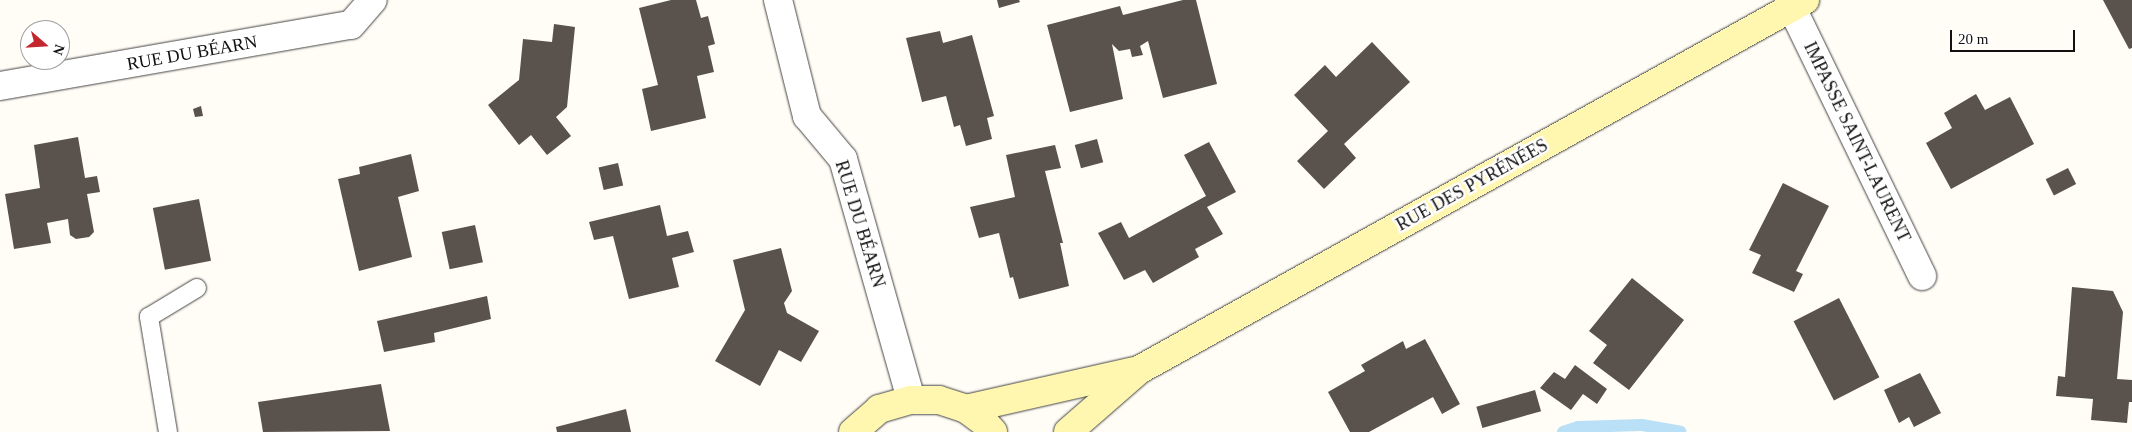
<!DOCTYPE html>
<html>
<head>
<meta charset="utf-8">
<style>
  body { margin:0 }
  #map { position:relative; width:2132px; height:432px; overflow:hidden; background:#fffdf5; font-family:"Times New Roman",serif }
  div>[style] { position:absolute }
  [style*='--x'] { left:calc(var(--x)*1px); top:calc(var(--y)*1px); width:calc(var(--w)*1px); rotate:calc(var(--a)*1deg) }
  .stream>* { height:12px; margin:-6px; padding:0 6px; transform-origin:6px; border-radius:6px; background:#b9e0f7 }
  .building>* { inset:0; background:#5a524d; transform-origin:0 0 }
  .roads { filter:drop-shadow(0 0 1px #444) drop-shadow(0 0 1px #444) }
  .service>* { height:18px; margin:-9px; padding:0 9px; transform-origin:9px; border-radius:9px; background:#fff }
  .minor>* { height:28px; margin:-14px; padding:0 14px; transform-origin:14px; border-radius:14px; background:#fff }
  .secondary>* { height:28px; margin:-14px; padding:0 14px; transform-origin:14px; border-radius:14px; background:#fff6b0 }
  span { translate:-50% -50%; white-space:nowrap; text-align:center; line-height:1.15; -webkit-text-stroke:5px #fff; paint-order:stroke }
  .street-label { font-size:18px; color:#111 }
  .north { position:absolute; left:20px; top:20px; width:50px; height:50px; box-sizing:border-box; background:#fff; border:1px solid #a0a0a0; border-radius:50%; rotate:109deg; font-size:14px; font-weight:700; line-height:20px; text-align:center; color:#111 }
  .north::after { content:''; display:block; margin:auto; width:18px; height:22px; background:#c4262e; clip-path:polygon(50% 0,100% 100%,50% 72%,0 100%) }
  .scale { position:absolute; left:1950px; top:30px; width:125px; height:22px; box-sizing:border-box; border:2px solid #111; border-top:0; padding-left:6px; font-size:15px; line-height:18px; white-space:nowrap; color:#111; -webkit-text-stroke:4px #fff; paint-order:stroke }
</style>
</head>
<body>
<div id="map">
  <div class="stream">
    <div style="--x:1563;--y:432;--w:16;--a:-18"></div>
    <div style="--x:1578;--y:427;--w:64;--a:-1.8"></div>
    <div style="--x:1642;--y:425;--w:39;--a:10"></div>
  </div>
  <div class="building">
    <div style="clip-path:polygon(671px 0,696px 0,701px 18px,708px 16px,715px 44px,708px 46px,714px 72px,697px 76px,706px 118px,651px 131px,642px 89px,658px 85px,639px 8px)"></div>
    <div style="clip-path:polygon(997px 0,1019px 0,1020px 2px,999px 8px)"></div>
    <div style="clip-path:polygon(1183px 0,1196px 0,1217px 84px,1163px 98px,1148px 41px,1140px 46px,1143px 55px,1132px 57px,1130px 49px,1119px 51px,1112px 44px,1123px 99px,1070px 112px,1047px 25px,1120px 6px,1123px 15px)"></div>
    <div style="clip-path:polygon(2103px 0,2132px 0,2132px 48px,2129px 49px)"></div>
    <div style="clip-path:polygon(554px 24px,575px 27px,567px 107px,556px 117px,571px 136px,547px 155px,531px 135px,519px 145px,488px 105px,519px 80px,523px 39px,552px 42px)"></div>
    <div style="clip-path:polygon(940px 31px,943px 43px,972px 35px,994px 116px,987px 118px,992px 139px,966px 146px,960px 125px,954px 127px,946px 96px,922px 102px,906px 38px)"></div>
    <div style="clip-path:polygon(1372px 42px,1410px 82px,1344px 144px,1356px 158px,1324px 189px,1297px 161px,1328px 131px,1294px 95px,1325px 65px,1336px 77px)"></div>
    <div style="clip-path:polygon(1976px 94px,1985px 110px,2010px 97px,2034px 144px,1951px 189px,1926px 143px,1952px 128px,1944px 113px)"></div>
    <div style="clip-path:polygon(201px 106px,203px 116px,195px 117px,193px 109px)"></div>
    <div style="clip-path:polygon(78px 137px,85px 178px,97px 176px,100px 192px,87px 194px,94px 232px,89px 237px,76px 239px,70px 235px,68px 219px,47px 223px,51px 243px,14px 249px,5px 194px,40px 188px,34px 145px)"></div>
    <div style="left:1097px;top:139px;width:24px;height:23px;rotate:75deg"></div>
    <div style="clip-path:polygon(1209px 142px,1236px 192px,1207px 207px,1223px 234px,1195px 249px,1199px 257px,1153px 283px,1145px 270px,1124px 280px,1098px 233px,1121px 222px,1129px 238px,1206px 196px,1184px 155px)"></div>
    <div style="clip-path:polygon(1055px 145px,1061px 168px,1045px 171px,1063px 243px,1060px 243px,1069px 286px,1019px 299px,1013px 277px,1010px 278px,999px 233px,979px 238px,970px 207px,1015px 197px,1006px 155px)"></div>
    <div style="clip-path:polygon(411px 154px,419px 191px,398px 197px,412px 257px,359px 271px,338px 179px,360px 174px,359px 167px)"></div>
    <div style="left:618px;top:163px;width:23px;height:20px;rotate:77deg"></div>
    <div style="left:2068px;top:168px;width:18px;height:25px;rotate:63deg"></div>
    <div style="clip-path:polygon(1783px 183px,1829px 206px,1796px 271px,1803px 274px,1794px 292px,1752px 273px,1761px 255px,1749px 250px)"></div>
    <div style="left:199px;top:199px;width:63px;height:47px;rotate:79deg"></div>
    <div style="clip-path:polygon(660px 205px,667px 236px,688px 231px,694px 252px,672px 258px,679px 287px,629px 299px,613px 236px,594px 240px,589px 222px)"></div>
    <div style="left:475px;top:225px;width:38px;height:34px;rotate:78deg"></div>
    <div style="clip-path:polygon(781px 248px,792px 291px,784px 303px,787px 313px,819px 331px,801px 362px,779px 350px,760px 386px,715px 361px,745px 310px,733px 260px)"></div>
    <div style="clip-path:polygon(1632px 278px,1684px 320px,1629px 390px,1593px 363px,1607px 345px,1589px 331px)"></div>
    <div style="clip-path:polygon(2072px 287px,2113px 291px,2123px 312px,2117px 379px,2132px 380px,2132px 402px,2129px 402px,2127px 423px,2091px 420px,2093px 399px,2056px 396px,2058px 376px,2065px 377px)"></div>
    <div style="clip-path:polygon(487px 296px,491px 319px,434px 333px,435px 342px,384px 352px,377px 321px)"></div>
    <div style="left:1839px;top:298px;width:89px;height:51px;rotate:63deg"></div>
    <div style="clip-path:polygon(1425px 339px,1460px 404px,1442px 414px,1433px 397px,1369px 432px,1350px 432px,1328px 392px,1365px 371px,1361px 365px,1403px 341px,1406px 349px)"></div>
    <div style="clip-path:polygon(1575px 365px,1607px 389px,1597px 404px,1583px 394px,1571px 410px,1540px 388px,1554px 372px,1565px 379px)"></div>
    <div style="clip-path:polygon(1920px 373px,1941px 413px,1914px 427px,1909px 417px,1899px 423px,1884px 390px)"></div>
    <div style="clip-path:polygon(381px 384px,390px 431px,263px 432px,258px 402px)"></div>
    <div style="left:1535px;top:390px;width:22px;height:61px;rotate:74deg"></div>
    <div style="clip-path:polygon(626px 409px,631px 432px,557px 432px,556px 427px)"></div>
  </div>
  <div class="roads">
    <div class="service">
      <div style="--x:168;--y:432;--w:117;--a:-99.4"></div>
      <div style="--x:149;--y:317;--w:56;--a:-31.1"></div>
    </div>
    <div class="minor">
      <div style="--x:778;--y:0;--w:120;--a:76"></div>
      <div style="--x:807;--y:116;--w:56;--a:50.1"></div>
      <div style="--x:843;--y:159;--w:250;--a:74.2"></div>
      <div style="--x:1792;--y:8;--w:298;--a:64.1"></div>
      <div style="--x:0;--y:86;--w:356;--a:-9.9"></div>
      <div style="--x:351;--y:25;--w:33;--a:-49"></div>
    </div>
    <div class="secondary">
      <div style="--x:966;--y:409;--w:173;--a:-12.7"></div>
      <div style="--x:853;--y:432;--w:35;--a:-41"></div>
      <div style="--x:879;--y:409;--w:33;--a:-16"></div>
      <div style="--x:911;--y:400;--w:28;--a:0"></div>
      <div style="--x:939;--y:400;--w:28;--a:18"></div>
      <div style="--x:966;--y:409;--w:24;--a:36"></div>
      <div style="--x:985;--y:423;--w:12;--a:48"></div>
      <div style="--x:1068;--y:432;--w:94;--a:-41.1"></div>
      <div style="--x:1139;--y:370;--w:762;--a:-29.05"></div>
    </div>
  </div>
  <div class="street-label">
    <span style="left:192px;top:53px;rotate:-10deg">RUE DU BÉARN</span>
    <span style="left:1857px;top:142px;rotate:64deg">IMPASSE SAINT-LAURENT</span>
    <span style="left:1472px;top:185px;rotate:-29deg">RUE DES PYRÉNÉES</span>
    <span style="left:860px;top:224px;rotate:73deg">RUE DU BÉARN</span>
  </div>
  <div class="north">N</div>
  <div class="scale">20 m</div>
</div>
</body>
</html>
